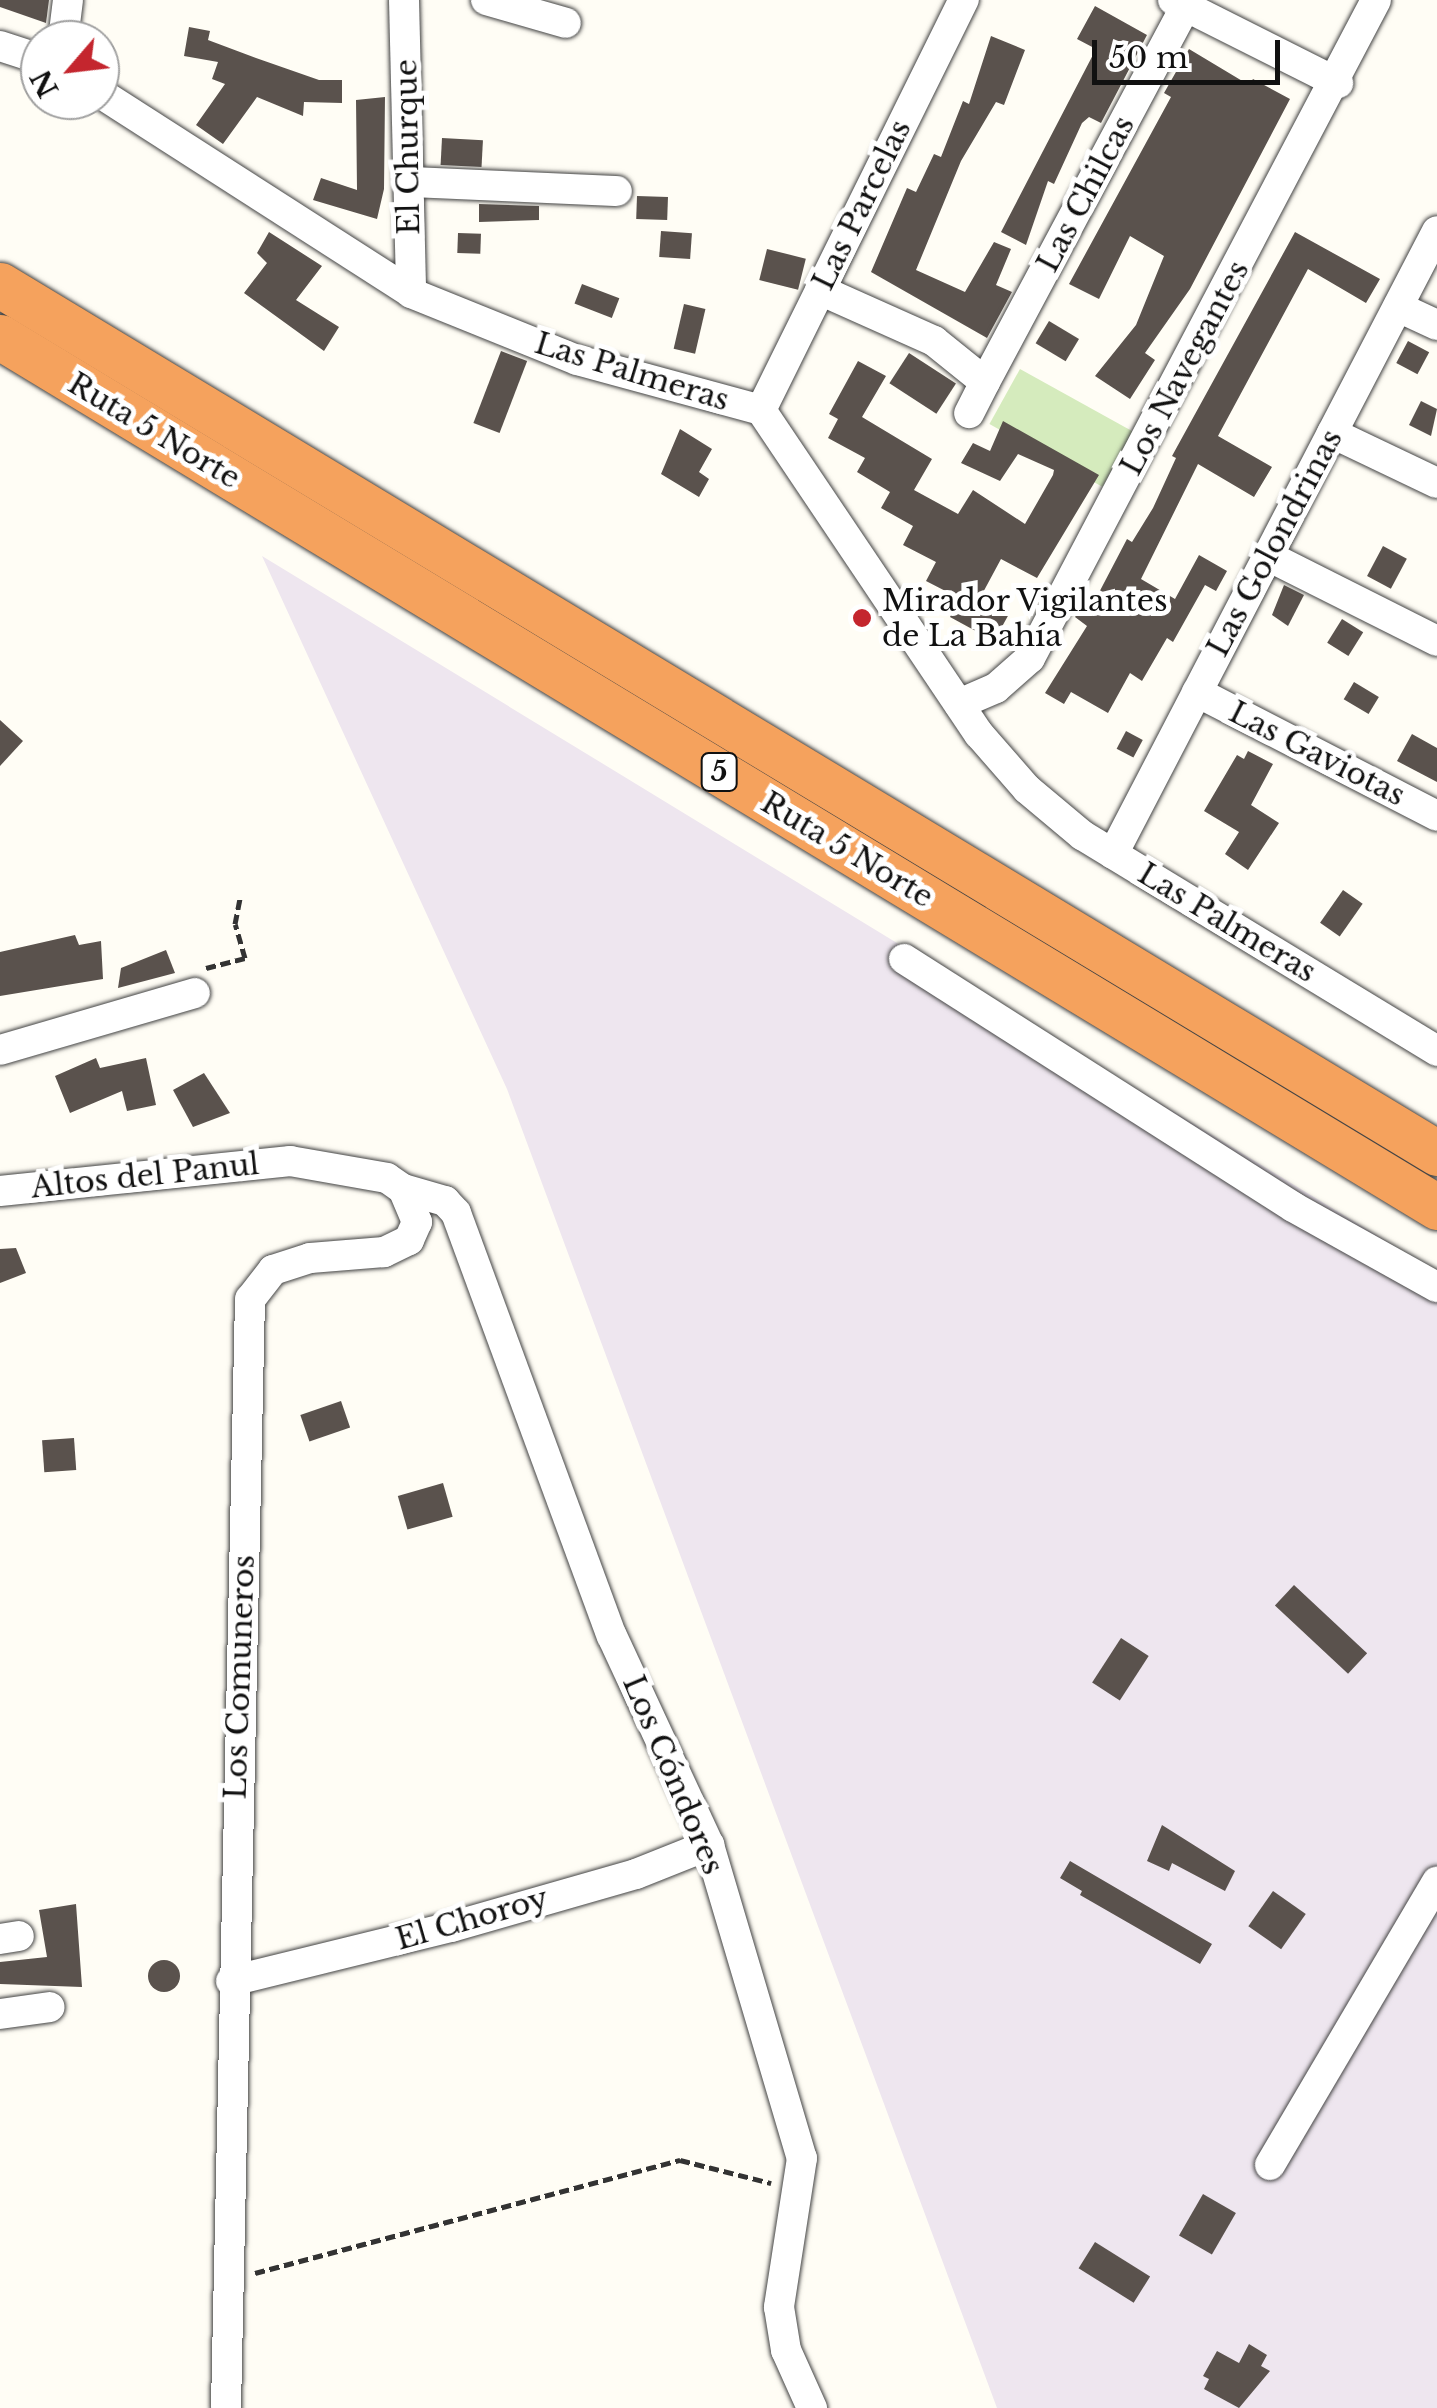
<!DOCTYPE html>
<html>
<head>
<meta charset="utf-8">
<style>
  body { margin:0 }
  #map { position:relative; width:1437px; height:2408px; overflow:hidden; background:#fffdf5; font-family:"Libre Baskerville",serif }
  div>[style] { position:absolute }
  [style*='--x'] { left:calc(var(--x)*1px); top:calc(var(--y)*1px); width:calc(var(--w)*1px); rotate:calc(var(--a)*1deg) }
  .industrial>* { inset:0; background:#eee6ef }
  .green>* { inset:0; background:#d5ebbd; transform-origin:0 0 }
  .building>* { inset:0; background:#5a524d; transform-origin:0 0 }
  .round { border-radius:50% }
  .path>* { height:5px; margin-top:-2.5px; transform-origin:0; background:repeating-linear-gradient(90deg,#333 0 10px,transparent 0 15px) }
  .roads { filter:drop-shadow(0 0 2px #444) drop-shadow(0 0 2px #444) }
  .minor>* { height:30px; margin:-15px; padding:0 15px; transform-origin:15px; border-radius:15px; background:#fff }
  .highway>* { height:45px; margin:-22.5px; padding:0 22.5px; transform-origin:22.5px; border-radius:22.5px; background:#f5a25d }
  .dots>* { width:28px; height:28px; translate:-50% -50%; box-sizing:border-box; border:5px solid #fff; border-radius:50% }
  span { translate:-50% -50%; white-space:nowrap; text-align:center; line-height:1.15; -webkit-text-stroke:10px #fff; paint-order:stroke }
  .shield-label span { padding:2px 8px; background:#fff; border:2px solid; border-radius:8px; -webkit-text-stroke-width:0 }
  .shield-label { font-size:28px; color:#111; font-weight:700 }
  .street-label { font-size:30px; color:#111 }
  .poi-label { font-size:30px; color:#111 }
  .left { translate:0 -50%; text-align:left }
  .north { position:absolute; left:20px; top:20px; width:100px; height:100px; box-sizing:border-box; background:#fff; border:2px solid #a0a0a0; border-radius:50%; rotate:242deg; font-size:28px; font-weight:700; line-height:40px; text-align:center; color:#111 }
  .north::after { content:''; display:block; margin:auto; width:35px; height:45px; background:#c4262e; clip-path:polygon(50% 0,100% 100%,50% 72%,0 100%) }
  .scale { position:absolute; left:1092px; top:40px; width:188px; height:45px; box-sizing:border-box; border:5px solid #111; border-top:0; padding-left:12px; font-size:30px; line-height:35px; white-space:nowrap; color:#111; -webkit-text-stroke:8px #fff; paint-order:stroke }
</style>
</head>
<body>
<div id="map">
  <div class="industrial">
    <div style="clip-path:polygon(262px 556px,1437px 1272px,1437px 2408px,997px 2408px,507px 1089px)"></div>
  </div>
  <div class="green">
    <div style="left:1020px;top:369px;width:129px;height:63px;rotate:29deg"></div>
  </div>
  <div class="building">
    <div style="clip-path:polygon(0 0,49px 0,46px 23px,0 7px)"></div>
    <div style="clip-path:polygon(1095px 6px,1147px 35px,1101px 123px,1089px 117px,1082px 123px,1054px 184px,1048px 181px,1026px 245px,1001px 232px,1096px 49px,1077px 39px)"></div>
    <div style="clip-path:polygon(189px 27px,210px 31px,208px 40px,256px 58px,319px 80px,342px 80px,342px 103px,304px 102px,303px 116px,257px 97px,223px 144px,196px 125px,225px 84px,212px 79px,218px 62px,184px 56px)"></div>
    <div style="clip-path:polygon(991px 36px,1025px 50px,1004px 105px,996px 102px,961px 161px,916px 270px,965px 292px,994px 242px,1011px 249px,996px 285px,1012px 292px,987px 338px,871px 272px,907px 188px,916px 192px,934px 154px,941px 157px,963px 101px,969px 104px)"></div>
    <div style="clip-path:polygon(1189px 49px,1249px 85px,1253px 79px,1290px 99px,1190px 289px,1145px 353px,1155px 360px,1130px 399px,1095px 376px,1136px 325px,1164px 256px,1130px 236px,1099px 299px,1069px 284px,1171px 97px,1164px 93px)"></div>
    <div style="clip-path:polygon(385px 97px,384px 189px,377px 219px,313px 200px,321px 178px,357px 190px,356px 100px)"></div>
    <div style="left:442px;top:138px;width:41px;height:27px;rotate:3deg"></div>
    <div style="left:637px;top:196px;width:31px;height:23px;rotate:2deg"></div>
    <div style="clip-path:polygon(479px 204px,539px 206px,539px 220px,479px 222px)"></div>
    <div style="left:661px;top:231px;width:31px;height:26px;rotate:4deg"></div>
    <div style="clip-path:polygon(269px 232px,322px 266px,296px 300px,339px 327px,324px 351px,244px 293px,267px 263px,257px 253px)"></div>
    <div style="clip-path:polygon(1295px 232px,1380px 279px,1366px 303px,1308px 269px,1218px 436px,1272px 467px,1254px 497px,1198px 464px,1141px 579px,1175px 599px,1199px 555px,1227px 571px,1216px 591px,1205px 585px,1173px 642px,1167px 638px,1142px 681px,1130px 673px,1108px 713px,1071px 692px,1064px 704px,1045px 693px,1087px 626px,1075px 617px,1087px 600px,1093px 604px,1127px 539px,1132px 542px,1153px 508px,1176px 458px,1172px 456px)"></div>
    <div style="left:458px;top:233px;width:23px;height:20px;rotate:2deg"></div>
    <div style="left:767px;top:249px;width:40px;height:32px;rotate:14deg"></div>
    <div style="left:582px;top:284px;width:40px;height:21px;rotate:21deg"></div>
    <div style="left:684px;top:304px;width:22px;height:46px;rotate:13deg"></div>
    <div style="left:1049px;top:321px;width:35px;height:26px;rotate:31deg"></div>
    <div style="left:1408px;top:341px;width:24px;height:25px;rotate:28deg"></div>
    <div style="left:501px;top:351px;width:28px;height:77px;rotate:21deg"></div>
    <div style="left:909px;top:353px;width:56px;height:36px;rotate:33deg"></div>
    <div style="clip-path:polygon(858px 361px,886px 376px,862px 417px,932px 459px,914px 490px,958px 514px,973px 490px,1025px 524px,1053px 475px,1054px 470px,1018px 454px,1000px 481px,961px 463px,973px 443px,990px 451px,1003px 421px,1099px 475px,1037px 578px,1001px 559px,980px 598px,1009px 614px,994px 641px,950px 617px,959px 598px,926px 581px,936px 562px,903px 545px,913px 526px,881px 508px,890px 492px,857px 472px,865px 458px,828px 438px,838px 419px,829px 414px)"></div>
    <div style="clip-path:polygon(1421px 401px,1437px 409px,1431px 436px,1409px 425px)"></div>
    <div style="clip-path:polygon(680px 429px,712px 449px,699px 472px,709px 479px,699px 497px,661px 474px)"></div>
    <div style="left:1383px;top:546px;width:27px;height:34px;rotate:28deg"></div>
    <div style="clip-path:polygon(1284px 585px,1304px 595px,1288px 626px,1272px 615px)"></div>
    <div style="left:1342px;top:619px;width:25px;height:28px;rotate:32deg"></div>
    <div style="left:1354px;top:682px;width:29px;height:20px;rotate:31deg"></div>
    <div style="clip-path:polygon(0 720px,23px 741px,0 766px)"></div>
    <div style="left:1126px;top:731px;width:19px;height:20px;rotate:28deg"></div>
    <div style="clip-path:polygon(1412px 734px,1437px 748px,1437px 782px,1397px 761px)"></div>
    <div style="clip-path:polygon(1248px 751px,1273px 764px,1251px 805px,1279px 823px,1248px 870px,1225px 854px,1239px 832px,1204px 811px,1237px 755px,1244px 759px)"></div>
    <div style="left:1343px;top:890px;width:24px;height:40px;rotate:35deg"></div>
    <div style="clip-path:polygon(75px 935px,79px 945px,101px 941px,103px 979px,0 996px,0 952px)"></div>
    <div style="clip-path:polygon(166px 950px,175px 973px,118px 988px,121px 968px)"></div>
    <div style="clip-path:polygon(96px 1058px,100px 1068px,146px 1058px,156px 1105px,127px 1111px,122px 1091px,70px 1113px,55px 1076px)"></div>
    <div style="clip-path:polygon(204px 1073px,230px 1113px,193px 1127px,173px 1090px)"></div>
    <div style="clip-path:polygon(16px 1248px,26px 1273px,0 1283px,0 1249px)"></div>
    <div style="left:341px;top:1401px;width:28px;height:43px;rotate:71deg"></div>
    <div style="left:74px;top:1438px;width:32px;height:32px;rotate:86deg"></div>
    <div style="left:443px;top:1483px;width:35px;height:47px;rotate:74deg"></div>
    <div style="left:1294px;top:1585px;width:100px;height:28px;rotate:43deg"></div>
    <div style="left:1121px;top:1638px;width:33px;height:53px;rotate:33deg"></div>
    <div style="clip-path:polygon(1162px 1825px,1235px 1871px,1225px 1891px,1172px 1863px,1169px 1871px,1147px 1861px)"></div>
    <div style="clip-path:polygon(1070px 1861px,1212px 1944px,1200px 1964px,1080px 1895px,1082px 1891px,1060px 1878px)"></div>
    <div style="left:1273px;top:1891px;width:40px;height:43px;rotate:35deg"></div>
    <div style="clip-path:polygon(76px 1904px,82px 1987px,0 1984px,0 1962px,47px 1957px,39px 1910px)"></div>
    <div class="round" style="left:148px;top:1960px;width:32px;height:32px"></div>
    <div style="left:1203px;top:2194px;width:38px;height:48px;rotate:30deg"></div>
    <div style="left:1095px;top:2242px;width:65px;height:31px;rotate:32deg"></div>
    <div style="clip-path:polygon(1249px 2344px,1267px 2355px,1261px 2366px,1270px 2371px,1239px 2408px,1204px 2389px,1209px 2379px,1203px 2376px,1217px 2351px,1239px 2363px)"></div>
  </div>
  <div class="path">
    <div style="--x:206;--y:968;--w:40;--a:-14.4"></div>
    <div style="--x:245;--y:958;--w:35;--a:-106"></div>
    <div style="--x:235;--y:924;--w:26;--a:-79"></div>
    <div style="--x:255;--y:2273;--w:440;--a:-14.9"></div>
    <div style="--x:680;--y:2160;--w:94;--a:14.2"></div>
  </div>
  <div class="roads">
    <div class="minor">
      <div style="--x:404;--y:0;--w:293;--a:88.6"></div>
      <div style="--x:486;--y:0;--w:83;--a:16"></div>
      <div style="--x:1173;--y:0;--w:185;--a:26.7"></div>
      <div style="--x:63;--y:40;--w:40;--a:-82.9"></div>
      <div style="--x:0;--y:46;--w:42;--a:18"></div>
      <div style="--x:100;--y:93;--w:370;--a:32.7"></div>
      <div style="--x:411;--y:293;--w:179;--a:22"></div>
      <div style="--x:577;--y:360;--w:191;--a:15.2"></div>
      <div style="--x:761;--y:410;--w:391;--a:56.1"></div>
      <div style="--x:979;--y:734;--w:73;--a:48.9"></div>
      <div style="--x:1027;--y:789;--w:72;--a:39.9"></div>
      <div style="--x:1082;--y:835;--w:416;--a:31.3"></div>
      <div style="--x:410;--y:182;--w:207;--a:2.5"></div>
      <div style="--x:820;--y:290;--w:125;--a:24.1"></div>
      <div style="--x:934;--y:341;--w:65;--a:38.8"></div>
      <div style="--x:985;--y:382;--w:35;--a:117"></div>
      <div style="--x:1398;--y:307;--w:43;--a:24.8"></div>
      <div style="--x:985;--y:382;--w:426;--a:-61.9"></div>
      <div style="--x:761;--y:410;--w:458;--a:-63.7"></div>
      <div style="--x:1332;--y:433;--w:116;--a:25.5"></div>
      <div style="--x:1268;--y:556;--w:189;--a:26.7"></div>
      <div style="--x:1197;--y:692;--w:270;--a:27.3"></div>
      <div style="--x:959;--y:704;--w:40;--a:-23.4"></div>
      <div style="--x:996;--y:688;--w:45;--a:-41.4"></div>
      <div style="--x:1030;--y:658;--w:743;--a:-62.26"></div>
      <div style="--x:1113;--y:854;--w:702;--a:-62.52"></div>
      <div style="--x:904;--y:959;--w:461;--a:32.5"></div>
      <div style="--x:1293;--y:1207;--w:165;--a:29.1"></div>
      <div style="--x:0;--y:1050;--w:203;--a:-16.3"></div>
      <div style="--x:403;--y:1189;--w:44;--a:15.9"></div>
      <div style="--x:445;--y:1201;--w:16;--a:47"></div>
      <div style="--x:456;--y:1213;--w:451;--a:69.8"></div>
      <div style="--x:612;--y:1636;--w:230;--a:65.1"></div>
      <div style="--x:709;--y:1845;--w:327;--a:73.5"></div>
      <div style="--x:802;--y:2158;--w:151;--a:98.8"></div>
      <div style="--x:779;--y:2307;--w:44;--a:80.8"></div>
      <div style="--x:786;--y:2350;--w:64;--a:65.9"></div>
      <div style="--x:0;--y:1191;--w:292;--a:-5.9"></div>
      <div style="--x:290;--y:1161;--w:98;--a:9.9"></div>
      <div style="--x:387;--y:1178;--w:19;--a:35"></div>
      <div style="--x:403;--y:1189;--w:36;--a:67"></div>
      <div style="--x:417;--y:1222;--w:20;--a:114"></div>
      <div style="--x:409;--y:1240;--w:28;--a:154"></div>
      <div style="--x:384;--y:1252;--w:74;--a:175.4"></div>
      <div style="--x:310;--y:1258;--w:39;--a:162"></div>
      <div style="--x:273;--y:1270;--w:37;--a:128"></div>
      <div style="--x:250;--y:1299;--w:1109;--a:91.24"></div>
      <div style="--x:0;--y:1939;--w:19;--a:-9"></div>
      <div style="--x:231;--y:1981;--w:227;--a:-13.8"></div>
      <div style="--x:451;--y:1927;--w:192;--a:-16"></div>
      <div style="--x:636;--y:1874;--w:79;--a:-21.7"></div>
      <div style="--x:0;--y:2014;--w:50;--a:-8"></div>
      <div style="--x:1270;--y:2165;--w:329;--a:-59.5"></div>
    </div>
    <div class="highway">
      <div style="--x:0;--y:285;--w:1679;--a:31.13"></div>
      <div style="--x:0;--y:337;--w:1680;--a:31.19"></div>
    </div>
  </div>
  <div class="dots">
    <div style="left:862px;top:618px;background:#c4262e"></div>
  </div>
  <div class="shield-label">
    <span style="left:719px;top:772px">5</span>
  </div>
  <div class="street-label">
    <span style="left:408px;top:147px;rotate:-91deg">El Churque</span>
    <span style="left:1086px;top:194px;rotate:-62deg">Las Chilcas</span>
    <span style="left:862px;top:205px;rotate:-64deg">Las Parcelas</span>
    <span style="left:1185px;top:368px;rotate:-62deg">Los Navegantes</span>
    <span style="left:632px;top:372px;rotate:17deg">Las Palmeras</span>
    <span style="left:154px;top:431px;rotate:31deg">Ruta 5 Norte</span>
    <span style="left:1275px;top:543px;rotate:-62deg">Las Golondrinas</span>
    <span style="left:1317px;top:754px;rotate:27deg">Las Gaviotas</span>
    <span style="left:847px;top:850px;rotate:31deg">Ruta 5 Norte</span>
    <span style="left:1227px;top:923px;rotate:31deg">Las Palmeras</span>
    <span style="left:145px;top:1176px;rotate:-6deg">Altos del Panul</span>
    <span style="left:240px;top:1677px;rotate:-88deg">Los Comuneros</span>
    <span style="left:673px;top:1775px;rotate:67deg">Los Cóndores</span>
    <span style="left:472px;top:1919px;rotate:-16deg">El Choroy</span>
  </div>
  <div class="poi-label">
    <span class="left" style="left:882px;top:618px">Mirador Vigilantes<br>de La Bahía</span>
  </div>
  <div class="north">N</div>
  <div class="scale">50 m</div>
</div>
</body>
</html>
